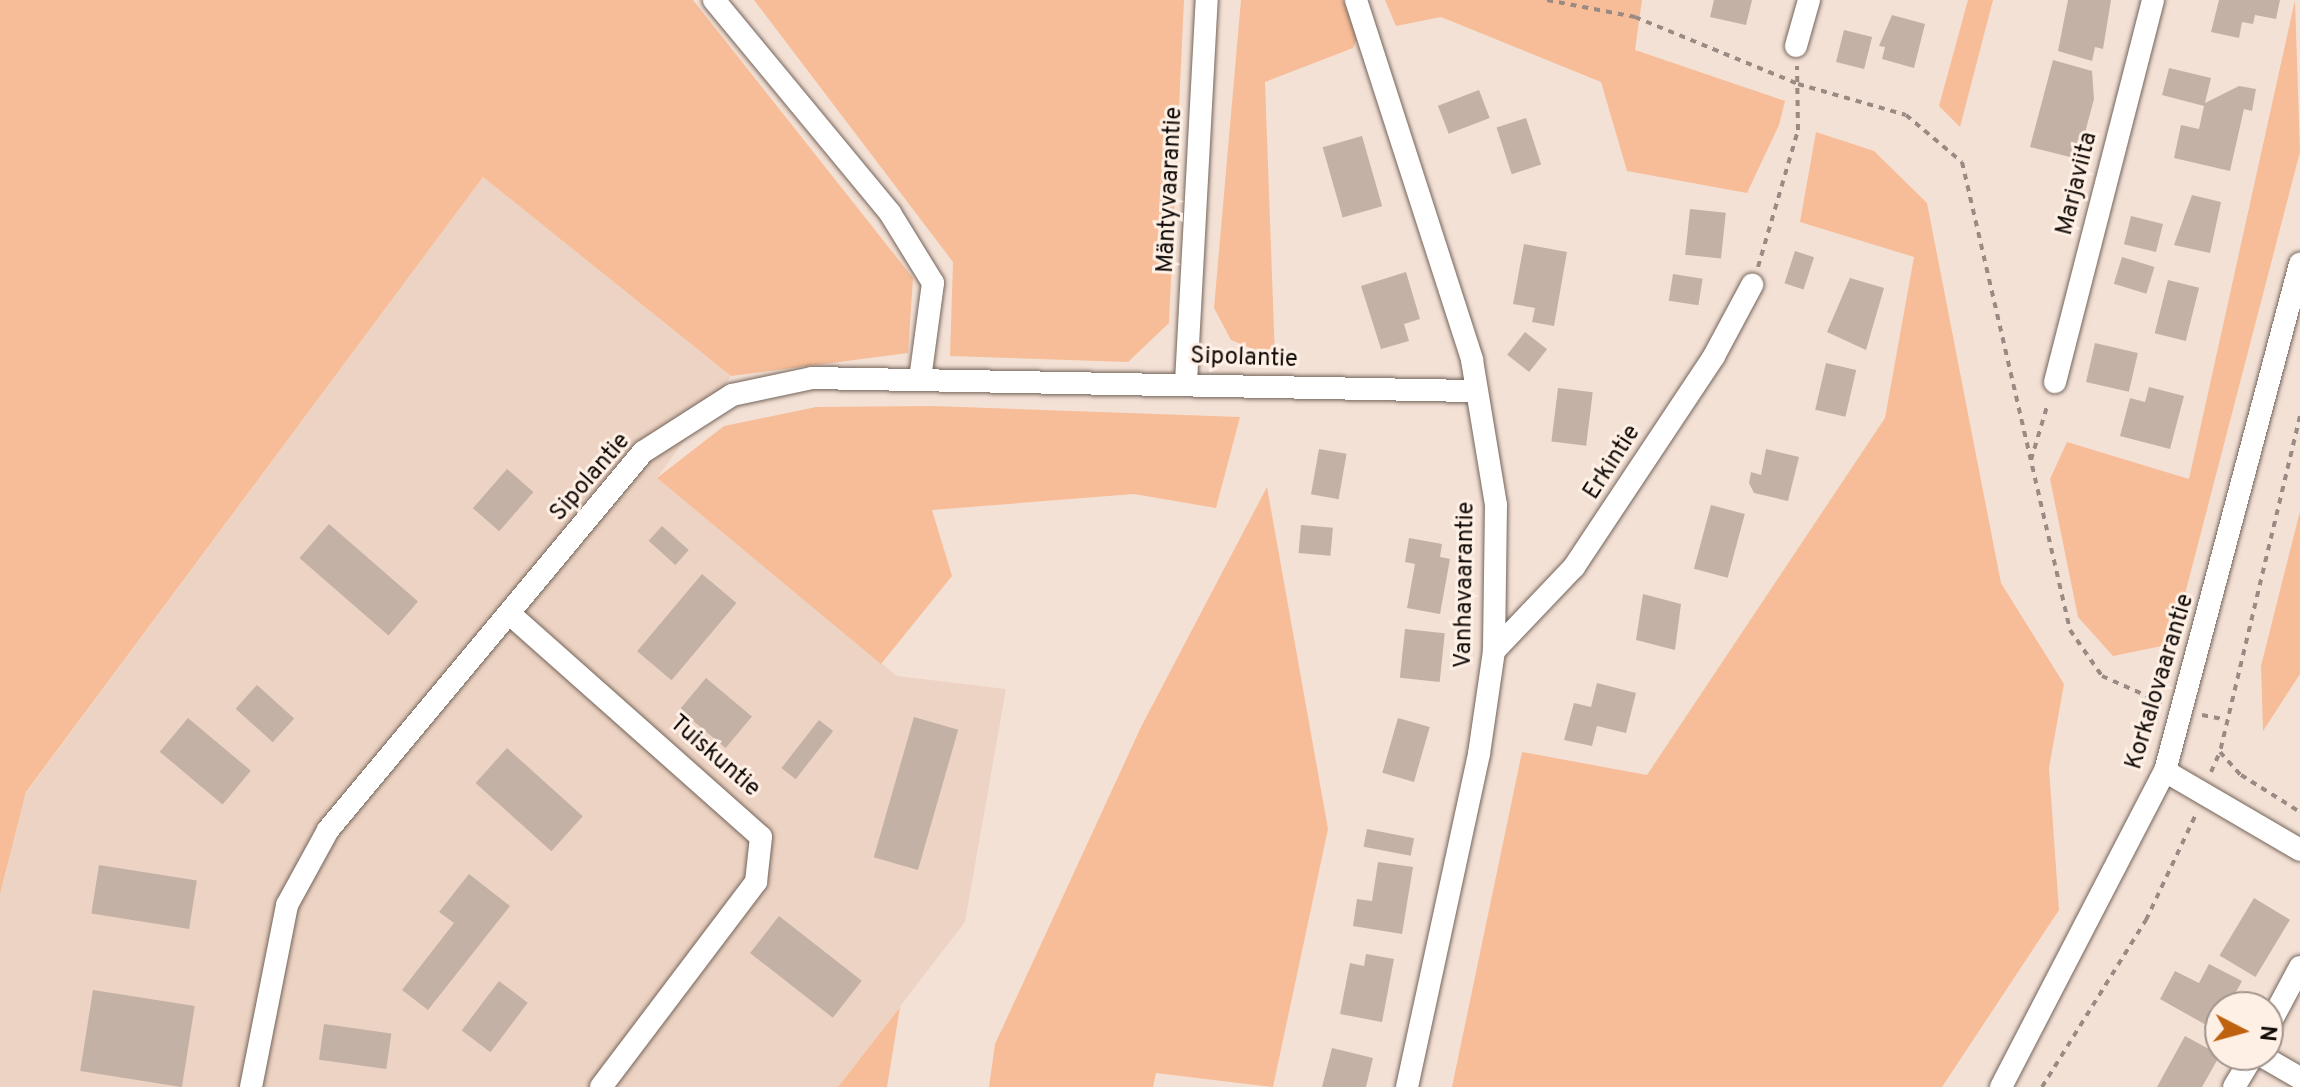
<!DOCTYPE html>
<html>
<head>
<meta charset="utf-8">
<style>
  body { margin:0 }
  #map { position:relative; width:2300px; height:1087px; overflow:hidden; background:#f4e1d6; font-family:Overpass,sans-serif }
  div>[style] { position:absolute }
  [style*='--x'] { left:calc(var(--x)*1px); top:calc(var(--y)*1px); width:calc(var(--w)*1px); rotate:calc(var(--a)*1deg) }
  .built>* { inset:0; background:#edd3c3 }
  .green>* { inset:0; background:#f7bd98 }
  .building>* { inset:0; background:#c3b1a6; transform-origin:0 0 }
  .path>* { height:4px; margin-top:-2px; transform-origin:0; background:repeating-linear-gradient(90deg,#998b84 0 6px,transparent 0 12px) }
  .roads { filter:drop-shadow(0 0 2px #74645a) drop-shadow(0 0 2px #74645a) }
  .minor>* { height:22px; margin:-11px; padding:0 11px; transform-origin:11px; border-radius:11px; background:#fff }
  span { translate:-50% -50%; white-space:nowrap; text-align:center; line-height:1.15; -webkit-text-stroke:6px #fff0e6; paint-order:stroke }
  .street-label { font-size:24px; color:#110b08 }
  .north { position:absolute; left:2204px; top:991px; width:80px; height:80px; box-sizing:border-box; background:#fff0e6; border:2px solid #a0948d; border-radius:50%; rotate:96deg; font-size:22px; font-weight:700; line-height:32px; text-align:center; color:#110b08 }
  .north::after { content:''; display:block; margin:auto; width:28px; height:36px; background:#be620f; clip-path:polygon(50% 0,100% 100%,50% 72%,0 100%) }
</style>
</head>
<body>
<div id="map">
  <div class="built">
    <div style="clip-path:polygon(483px 177px,731px 376px,657px 478px,897px 676px,1006px 689px,965px 922px,838px 1087px,0 1087px,0 894px,26px 793px)"></div>
  </div>
  <div class="green">
    <div style="clip-path:polygon(0 0,693px 0,913px 278px,908px 353px,731px 376px,483px 177px,26px 792px,0 894px)"></div>
    <div style="clip-path:polygon(754px 0,1184px 0,1169px 323px,1128px 362px,950px 356px,953px 262px)"></div>
    <div style="clip-path:polygon(1241px 0,1343px 0,1358px 36px,1353px 48px,1265px 82px,1275px 358px,1231px 340px,1214px 308px)"></div>
    <div style="clip-path:polygon(1385px 0,1642px 0,1635px 50px,1785px 101px,1779px 125px,1747px 193px,1627px 171px,1601px 82px,1441px 17px,1396px 26px)"></div>
    <div style="clip-path:polygon(1968px 0,1993px 0,1960px 127px,1939px 106px)"></div>
    <div style="clip-path:polygon(2295px 0,2300px 152px,2172px 644px,2113px 656px,2078px 617px,2050px 479px,2067px 442px,2189px 479px)"></div>
    <div style="clip-path:polygon(1816px 132px,1874px 151px,1927px 203px,2001px 583px,2064px 684px,2049px 768px,2059px 910px,1942px 1087px,1452px 1087px,1522px 752px,1647px 775px,1885px 418px,1914px 257px,1800px 222px)"></div>
    <div style="clip-path:polygon(932px 406px,1240px 417px,1216px 508px,1134px 494px,932px 510px,952px 576px,881px 664px,657px 478px,724px 426px,816px 407px)"></div>
    <div style="clip-path:polygon(1267px 487px,1328px 829px,1273px 1087px,1156px 1073px,1153px 1087px,989px 1087px,995px 1044px,1141px 727px)"></div>
    <div style="clip-path:polygon(2300px 511px,2300px 674px,2263px 731px,2261px 666px)"></div>
    <div style="clip-path:polygon(900px 1007px,887px 1087px,838px 1087px)"></div>
  </div>
  <div class="building">
    <div style="clip-path:polygon(1714px 0,1752px 0,1746px 25px,1710px 17px)"></div>
    <div style="clip-path:polygon(2068px 0,2111px 0,2103px 49px,2095px 47px,2092px 61px,2058px 51px)"></div>
    <div style="clip-path:polygon(2219px 0,2280px 0,2276px 19px,2255px 15px,2253px 24px,2242px 22px,2239px 38px,2211px 32px)"></div>
    <div style="clip-path:polygon(1892px 15px,1925px 24px,1914px 68px,1882px 59px,1885px 47px,1879px 46px)"></div>
    <div style="left:1844px;top:30px;width:29px;height:33px;rotate:14deg"></div>
    <div style="clip-path:polygon(2053px 60px,2092px 71px,2094px 99px,2078px 159px,2030px 147px)"></div>
    <div style="clip-path:polygon(2169px 68px,2211px 78px,2205px 103px,2239px 86px,2256px 89px,2252px 111px,2244px 109px,2230px 171px,2174px 158px,2181px 125px,2199px 129px,2204px 106px,2162px 95px)"></div>
    <div style="left:1479px;top:90px;width:30px;height:44px;rotate:69deg"></div>
    <div style="left:1526px;top:118px;width:49px;height:31px;rotate:72deg"></div>
    <div style="left:1362px;top:136px;width:73px;height:41px;rotate:74deg"></div>
    <div style="clip-path:polygon(2192px 195px,2221px 202px,2210px 253px,2174px 245px)"></div>
    <div style="left:1690px;top:209px;width:36px;height:46px;rotate:6deg"></div>
    <div style="left:2131px;top:216px;width:33px;height:29px;rotate:14deg"></div>
    <div style="clip-path:polygon(1524px 244px,1567px 252px,1554px 326px,1532px 322px,1535px 308px,1513px 304px)"></div>
    <div style="left:1795px;top:251px;width:20px;height:34px;rotate:18deg"></div>
    <div style="left:2122px;top:257px;width:34px;height:28px;rotate:17deg"></div>
    <div style="clip-path:polygon(1406px 272px,1420px 319px,1404px 324px,1409px 341px,1381px 349px,1361px 286px)"></div>
    <div style="left:1673px;top:274px;width:30px;height:27px;rotate:9deg"></div>
    <div style="clip-path:polygon(1850px 278px,1884px 288px,1866px 350px,1827px 332px)"></div>
    <div style="left:2168px;top:280px;width:32px;height:55px;rotate:14deg"></div>
    <div style="left:1525px;top:332px;width:28px;height:29px;rotate:38deg"></div>
    <div style="left:2095px;top:343px;width:44px;height:40px;rotate:13deg"></div>
    <div style="left:1826px;top:363px;width:31px;height:48px;rotate:13deg"></div>
    <div style="clip-path:polygon(2149px 387px,2184px 396px,2170px 449px,2120px 436px,2130px 398px,2145px 402px)"></div>
    <div style="left:1558px;top:388px;width:35px;height:54px;rotate:7deg"></div>
    <div style="left:1319px;top:449px;width:28px;height:46px;rotate:10deg"></div>
    <div style="clip-path:polygon(1766px 449px,1799px 457px,1788px 501px,1754px 493px,1749px 483px,1751px 472px,1761px 475px)"></div>
    <div style="left:507px;top:469px;width:35px;height:52px;rotate:41deg"></div>
    <div style="left:1711px;top:505px;width:35px;height:66px;rotate:15deg"></div>
    <div style="left:329px;top:524px;width:118px;height:45px;rotate:41deg"></div>
    <div style="left:1301px;top:525px;width:32px;height:28px;rotate:5deg"></div>
    <div style="left:662px;top:526px;width:36px;height:20px;rotate:42deg"></div>
    <div style="clip-path:polygon(1409px 538px,1442px 544px,1440px 557px,1450px 559px,1440px 614px,1407px 608px,1415px 564px,1405px 562px)"></div>
    <div style="left:702px;top:574px;width:45px;height:101px;rotate:40deg"></div>
    <div style="clip-path:polygon(1643px 594px,1681px 604px,1675px 650px,1636px 640px)"></div>
    <div style="left:1405px;top:629px;width:40px;height:49px;rotate:6deg"></div>
    <div style="left:706px;top:678px;width:60px;height:41px;rotate:40deg"></div>
    <div style="clip-path:polygon(1597px 683px,1636px 693px,1626px 733px,1597px 726px,1592px 746px,1564px 740px,1574px 703px,1591px 707px)"></div>
    <div style="left:257px;top:685px;width:50px;height:32px;rotate:42deg"></div>
    <div style="left:914px;top:717px;width:46px;height:146px;rotate:16deg"></div>
    <div style="left:188px;top:718px;width:82px;height:44px;rotate:40deg"></div>
    <div style="left:1398px;top:718px;width:33px;height:57px;rotate:16deg"></div>
    <div style="left:819px;top:720px;width:18px;height:61px;rotate:38deg"></div>
    <div style="left:507px;top:748px;width:102px;height:47px;rotate:42deg"></div>
    <div style="left:1367px;top:829px;width:48px;height:18px;rotate:11deg"></div>
    <div style="clip-path:polygon(1378px 862px,1413px 867px,1402px 934px,1353px 926px,1357px 899px,1372px 901px)"></div>
    <div style="left:99px;top:865px;width:99px;height:49px;rotate:9deg"></div>
    <div style="clip-path:polygon(469px 874px,510px 906px,428px 1010px,402px 990px,454px 923px,439px 912px)"></div>
    <div style="left:2254px;top:898px;width:42px;height:67px;rotate:31deg"></div>
    <div style="left:779px;top:916px;width:105px;height:47px;rotate:38deg"></div>
    <div style="clip-path:polygon(1366px 954px,1394px 959px,1382px 1022px,1340px 1014px,1350px 963px,1364px 966px)"></div>
    <div style="clip-path:polygon(2209px 964px,2242px 981px,2228px 1007px,2220px 1007px,2215px 1030px,2160px 999px,2175px 971px,2199px 983px)"></div>
    <div style="left:499px;top:981px;width:36px;height:62px;rotate:37deg"></div>
    <div style="left:93px;top:990px;width:103px;height:82px;rotate:9deg"></div>
    <div style="left:324px;top:1024px;width:68px;height:36px;rotate:8deg"></div>
    <div style="clip-path:polygon(2185px 1036px,2220px 1055px,2202px 1087px,2157px 1087px)"></div>
    <div style="clip-path:polygon(1332px 1048px,1373px 1058px,1366px 1087px,1322px 1087px)"></div>
  </div>
  <div class="path">
    <div style="--x:1547;--y:0;--w:90;--a:10.9"></div>
    <div style="--x:1635;--y:17;--w:176;--a:22.3"></div>
    <div style="--x:1798;--y:84;--w:112;--a:16"></div>
    <div style="--x:1906;--y:115;--w:73;--a:40"></div>
    <div style="--x:1962;--y:162;--w:480;--a:77"></div>
    <div style="--x:2070;--y:630;--w:56;--a:55.2"></div>
    <div style="--x:2102;--y:676;--w:67;--a:23.9"></div>
    <div style="--x:1758;--y:267;--w:143;--a:-73.7"></div>
    <div style="--x:1798;--y:130;--w:64;--a:-90.9"></div>
    <div style="--x:2300;--y:416;--w:345;--a:103.4"></div>
    <div style="--x:2220;--y:752;--w:31;--a:48"></div>
    <div style="--x:2241;--y:775;--w:70;--a:32.1"></div>
    <div style="--x:2031;--y:460;--w:59;--a:-73.4"></div>
    <div style="--x:2202;--y:715;--w:21;--a:11"></div>
    <div style="--x:2211;--y:772;--w:22;--a:-66"></div>
    <div style="--x:2042;--y:1087;--w:197;--a:-58.1"></div>
    <div style="--x:2146;--y:920;--w:117;--a:-64.7"></div>
  </div>
  <div class="roads">
    <div class="minor">
      <div style="--x:714;--y:0;--w:276;--a:50.4"></div>
      <div style="--x:890;--y:213;--w:82;--a:58.4"></div>
      <div style="--x:933;--y:283;--w:97;--a:97.7"></div>
      <div style="--x:1356;--y:0;--w:378;--a:72.1"></div>
      <div style="--x:1472;--y:360;--w:147;--a:80.6"></div>
      <div style="--x:1496;--y:505;--w:146;--a:90.8"></div>
      <div style="--x:1494;--y:651;--w:104;--a:98.3"></div>
      <div style="--x:1479;--y:754;--w:341;--a:102.2"></div>
      <div style="--x:1796;--y:46;--w:48;--a:-74.2"></div>
      <div style="--x:1186;--y:382;--w:383;--a:-86.9"></div>
      <div style="--x:2055;--y:382;--w:394;--a:-75.6"></div>
      <div style="--x:511;--y:615;--w:334;--a:41.6"></div>
      <div style="--x:761;--y:837;--w:45;--a:96.3"></div>
      <div style="--x:756;--y:882;--w:257;--a:127.1"></div>
      <div style="--x:1494;--y:651;--w:116;--a:-46.4"></div>
      <div style="--x:1574;--y:567;--w:253;--a:-56.4"></div>
      <div style="--x:1714;--y:356;--w:81;--a:-61.8"></div>
      <div style="--x:2165;--y:771;--w:156;--a:30.3"></div>
      <div style="--x:2268;--y:1027;--w:68;--a:-61.9"></div>
      <div style="--x:2260;--y:1055;--w:46;--a:29.9"></div>
      <div style="--x:251;--y:1087;--w:186;--a:-78.8"></div>
      <div style="--x:287;--y:905;--w:85;--a:-61.3"></div>
      <div style="--x:328;--y:830;--w:492;--a:-50.2"></div>
      <div style="--x:643;--y:452;--w:106;--a:-32.6"></div>
      <div style="--x:732;--y:395;--w:82;--a:-12"></div>
      <div style="--x:812;--y:378;--w:660;--a:1.13"></div>
      <div style="--x:2001;--y:1087;--w:356;--a:-62.6"></div>
      <div style="--x:2165;--y:771;--w:525;--a:-75.09"></div>
      <div style="--x:2234;--y:1087;--w:37;--a:-59"></div>
    </div>
  </div>
  <div class="street-label">
    <span style="left:2078px;top:184px;rotate:-76deg">Marjaviita</span>
    <span style="left:1171px;top:190px;rotate:-87deg">Mäntyvaarantie</span>
    <span style="left:1244px;top:359px;rotate:2deg">Sipolantie</span>
    <span style="left:1613px;top:463px;rotate:-57deg">Erkintie</span>
    <span style="left:591px;top:478px;rotate:-49deg">Sipolantie</span>
    <span style="left:1466px;top:585px;rotate:-89deg">Vanhavaarantie</span>
    <span style="left:2161px;top:682px;rotate:-73deg">Korkalovaarantie</span>
    <span style="left:714px;top:757px;rotate:41deg">Tuiskuntie</span>
  </div>
  <div class="north">N</div>
</div>
</body>
</html>
